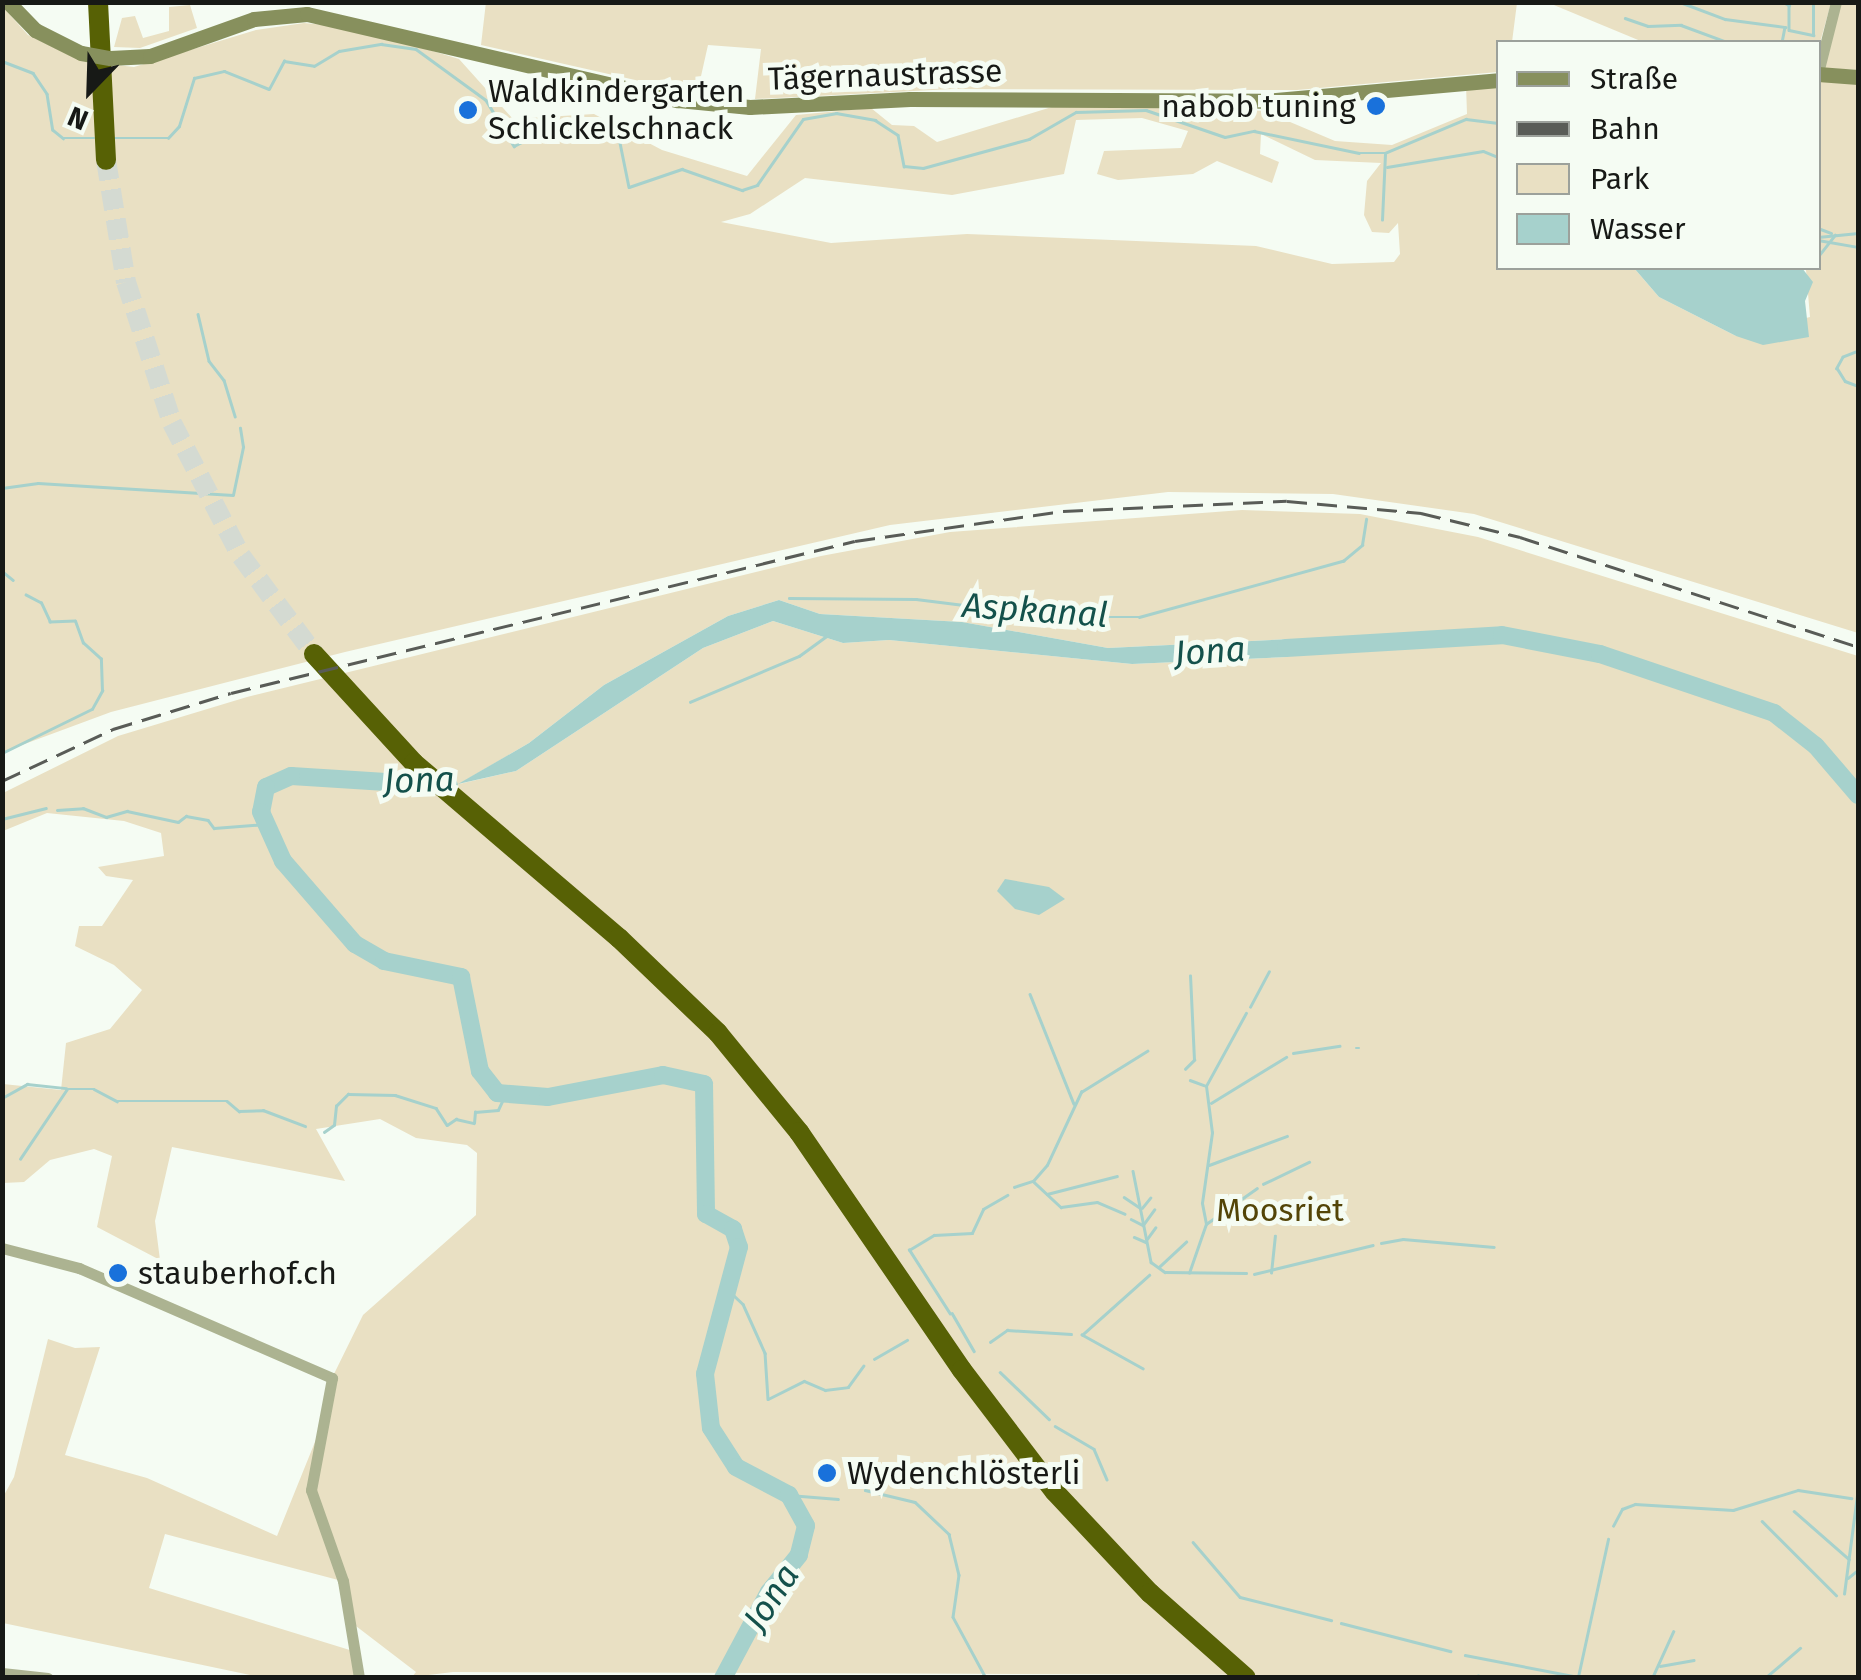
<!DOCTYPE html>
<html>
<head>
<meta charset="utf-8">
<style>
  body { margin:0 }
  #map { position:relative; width:1861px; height:1680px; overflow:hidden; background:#f5fcf3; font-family:"Fira Sans",sans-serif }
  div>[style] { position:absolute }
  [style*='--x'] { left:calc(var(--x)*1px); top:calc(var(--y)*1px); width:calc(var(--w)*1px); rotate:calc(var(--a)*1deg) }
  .green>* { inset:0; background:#e9e0c3 }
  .water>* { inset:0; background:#a6d1cc }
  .stream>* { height:2.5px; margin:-1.25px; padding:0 1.25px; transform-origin:1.25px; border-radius:1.25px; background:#a6d1cc }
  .river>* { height:18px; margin:-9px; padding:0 9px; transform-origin:9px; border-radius:9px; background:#a6d1cc }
  .highway-tunnel>* { height:20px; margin-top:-10px; transform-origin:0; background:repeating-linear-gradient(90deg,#d4dad2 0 20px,transparent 0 30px) }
  .street>* { height:11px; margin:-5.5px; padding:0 5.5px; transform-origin:5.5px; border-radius:5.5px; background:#acb391 }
  .secondary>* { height:15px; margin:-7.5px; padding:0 7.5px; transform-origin:7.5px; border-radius:7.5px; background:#87905d }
  .highway>* { height:20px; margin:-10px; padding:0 10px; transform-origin:10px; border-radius:10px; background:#576105 }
  .rail>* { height:2.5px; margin-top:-1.25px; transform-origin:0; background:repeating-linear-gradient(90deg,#595c57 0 20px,transparent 0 30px) }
  .secondary-bridge>* { height:15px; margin:-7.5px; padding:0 7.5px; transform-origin:7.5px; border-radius:7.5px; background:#87905d }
  .dots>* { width:28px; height:28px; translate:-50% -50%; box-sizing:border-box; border:5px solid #f5fcf3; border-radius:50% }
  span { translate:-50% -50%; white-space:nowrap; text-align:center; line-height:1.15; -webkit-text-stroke:10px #f5fcf3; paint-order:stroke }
  .street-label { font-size:32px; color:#171916 }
  .poi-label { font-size:32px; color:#171916 }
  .left { translate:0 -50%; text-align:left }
  .right { translate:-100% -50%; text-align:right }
  .park-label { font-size:32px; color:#534407 }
  .water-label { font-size:35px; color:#14514b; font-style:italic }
  .frame { position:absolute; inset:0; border:5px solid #171916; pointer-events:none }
  .legend { position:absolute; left:1496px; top:40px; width:325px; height:230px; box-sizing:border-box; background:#f5fcf3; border:2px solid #9ca19b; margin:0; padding:12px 18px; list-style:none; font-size:30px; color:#171916 }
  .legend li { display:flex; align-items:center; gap:20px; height:50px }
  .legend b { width:50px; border:2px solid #9ca19b }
  .north { position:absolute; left:40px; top:40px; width:100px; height:100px; -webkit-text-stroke:8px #f5fcf3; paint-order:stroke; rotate:203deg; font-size:28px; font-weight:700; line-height:40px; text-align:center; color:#171916 }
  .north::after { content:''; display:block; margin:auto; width:35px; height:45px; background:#171916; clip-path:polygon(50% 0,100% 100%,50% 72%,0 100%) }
</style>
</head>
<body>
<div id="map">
  <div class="green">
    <div style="clip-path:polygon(486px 2px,1517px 2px,1517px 3px,1512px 42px,1498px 42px,1498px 72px,1297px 90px,952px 89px,755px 99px,761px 49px,708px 45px,697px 94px,481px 45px)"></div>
    <div style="clip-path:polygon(1549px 3px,1831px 3px,1819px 46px,1643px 42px)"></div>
    <div style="clip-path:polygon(1836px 3px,1858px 3px,1858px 70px,1819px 68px)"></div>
    <div style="clip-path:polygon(190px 5px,197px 28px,140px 48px,114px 47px,122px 18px,135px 16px,143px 38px,169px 31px,169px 7px)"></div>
    <div style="clip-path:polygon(evenodd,3px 7px,28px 35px,82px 61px,134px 67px,256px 30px,304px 23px,357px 28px,459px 59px,513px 119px,594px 114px,662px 150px,747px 176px,796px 115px,871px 108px,892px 125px,914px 126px,937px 142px,1068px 102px,1160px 104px,1264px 111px,1335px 141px,1392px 145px,1467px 114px,1466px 85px,1498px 83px,1498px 268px,1634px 268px,1659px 297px,1736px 336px,1810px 317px,1806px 270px,1800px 268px,1818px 268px,1819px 79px,1858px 82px,1858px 633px,1474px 514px,1333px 494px,1168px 492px,890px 525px,345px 652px,111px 712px,3px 752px,3px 7px,1142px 118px,1188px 131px,1181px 148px,1104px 151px,1097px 174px,1118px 180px,1193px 174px,1217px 161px,1272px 183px,1279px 162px,1260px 154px,1261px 134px,1315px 160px,1381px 163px,1367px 181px,1364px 215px,1372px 232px,1389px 233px,1398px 223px,1400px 254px,1394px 262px,1332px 264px,1256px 246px,967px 234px,831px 243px,721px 222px,750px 214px,805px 178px,952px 195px,1064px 174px,1076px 120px,1142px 118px)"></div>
    <div style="clip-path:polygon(evenodd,1242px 510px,1360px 514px,1478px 537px,1858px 656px,1858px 1677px,453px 1672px,412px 1677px,416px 1672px,352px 1623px,342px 1581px,165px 1534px,149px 1588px,353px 1651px,359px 1677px,259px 1677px,3px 1623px,3px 1497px,14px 1477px,48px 1339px,75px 1348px,100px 1347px,65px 1455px,147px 1478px,277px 1536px,319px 1432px,332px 1378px,363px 1315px,476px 1215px,477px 1153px,467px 1145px,416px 1138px,380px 1119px,316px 1129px,345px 1181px,172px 1147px,155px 1221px,160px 1260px,97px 1227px,112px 1156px,94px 1149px,50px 1160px,24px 1182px,3px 1183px,3px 1084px,61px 1090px,66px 1043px,110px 1029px,142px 990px,114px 965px,75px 946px,79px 926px,102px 926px,133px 880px,106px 876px,98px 867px,164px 856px,161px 833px,124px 821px,47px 813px,3px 831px,3px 793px,118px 736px,247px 697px,821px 556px,950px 532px,1242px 510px,779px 600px,820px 614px,962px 622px,1108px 648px,1290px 639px,1287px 657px,1132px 664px,889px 640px,843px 643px,773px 621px,703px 648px,516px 771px,459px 784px,529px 743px,604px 685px,728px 616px,779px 600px)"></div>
  </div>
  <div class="water">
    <div style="clip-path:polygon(1634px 268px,1802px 268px,1813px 282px,1805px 301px,1809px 337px,1763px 345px,1736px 336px,1659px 297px)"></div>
    <div style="clip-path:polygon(779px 600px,820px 614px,962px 622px,1108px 648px,1290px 639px,1306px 646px,1287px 657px,1132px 664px,889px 640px,843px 643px,773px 621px,703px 648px,516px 771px,458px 784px,529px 743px,604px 685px,728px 616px)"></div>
    <div style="clip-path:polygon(1005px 879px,1049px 887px,1065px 899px,1039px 915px,1015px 909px,997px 891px)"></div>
  </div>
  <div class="stream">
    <div style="--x:1564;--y:2;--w:47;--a:0"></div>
    <div style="--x:1680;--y:2;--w:48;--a:20.7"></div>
    <div style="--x:1725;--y:19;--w:61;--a:7.6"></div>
    <div style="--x:1785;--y:27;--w:15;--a:101"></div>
    <div style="--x:1783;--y:2;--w:7;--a:27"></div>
    <div style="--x:1789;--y:5;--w:25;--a:90"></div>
    <div style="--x:1789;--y:30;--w:25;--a:12"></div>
    <div style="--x:1813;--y:35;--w:33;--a:-90"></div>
    <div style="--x:1625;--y:18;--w:24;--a:19"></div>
    <div style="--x:1648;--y:26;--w:33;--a:-2"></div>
    <div style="--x:1681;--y:25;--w:49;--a:20.3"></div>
    <div style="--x:1771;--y:42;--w:6;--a:0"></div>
    <div style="--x:2;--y:61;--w:33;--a:21"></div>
    <div style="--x:33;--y:73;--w:25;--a:56"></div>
    <div style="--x:47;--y:94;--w:36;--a:81"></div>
    <div style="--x:53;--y:130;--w:13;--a:39"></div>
    <div style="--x:63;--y:138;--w:31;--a:0"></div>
    <div style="--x:112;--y:138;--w:56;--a:0"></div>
    <div style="--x:168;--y:138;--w:16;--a:-47"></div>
    <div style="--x:179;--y:126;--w:50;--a:-72.6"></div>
    <div style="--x:194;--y:78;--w:31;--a:-13"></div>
    <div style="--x:224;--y:71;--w:48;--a:21.8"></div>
    <div style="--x:269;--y:89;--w:32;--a:-62"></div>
    <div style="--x:284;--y:61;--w:30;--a:9"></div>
    <div style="--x:314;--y:66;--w:29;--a:-31"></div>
    <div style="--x:339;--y:51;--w:43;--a:-9.5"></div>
    <div style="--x:381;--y:44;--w:35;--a:8"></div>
    <div style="--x:416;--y:49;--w:87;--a:36.1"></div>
    <div style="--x:486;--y:100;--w:54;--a:58.7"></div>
    <div style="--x:514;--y:146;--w:45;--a:-27.7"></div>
    <div style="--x:554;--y:125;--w:64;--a:7.1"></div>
    <div style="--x:618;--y:133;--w:55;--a:78.5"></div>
    <div style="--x:629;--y:187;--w:56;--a:-18.8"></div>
    <div style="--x:682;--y:169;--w:64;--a:19.3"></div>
    <div style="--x:742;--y:190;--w:16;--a:-18"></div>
    <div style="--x:757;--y:185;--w:80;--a:-55.1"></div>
    <div style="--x:803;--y:119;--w:34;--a:-10"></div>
    <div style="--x:836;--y:113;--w:40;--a:10"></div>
    <div style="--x:875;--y:120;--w:27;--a:33"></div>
    <div style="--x:898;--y:135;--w:32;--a:79"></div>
    <div style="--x:904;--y:166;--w:19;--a:6"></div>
    <div style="--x:923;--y:168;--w:110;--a:-15.3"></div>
    <div style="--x:1029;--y:139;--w:54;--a:-29.9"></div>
    <div style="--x:1076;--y:112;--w:70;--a:-1.6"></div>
    <div style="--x:1146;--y:110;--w:83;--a:18.9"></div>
    <div style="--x:1225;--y:137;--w:30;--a:-12"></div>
    <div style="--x:1254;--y:131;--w:107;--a:11.8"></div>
    <div style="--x:1359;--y:153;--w:26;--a:0"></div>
    <div style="--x:1385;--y:153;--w:88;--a:-22.8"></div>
    <div style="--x:1466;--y:119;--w:32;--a:7"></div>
    <div style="--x:1387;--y:167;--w:97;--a:-9.5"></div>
    <div style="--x:1483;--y:151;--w:16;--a:22"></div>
    <div style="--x:1382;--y:220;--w:65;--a:-87.4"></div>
    <div style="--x:1818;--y:228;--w:14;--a:21"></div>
    <div style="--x:1818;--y:237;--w:40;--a:-5.7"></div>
    <div style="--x:1818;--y:240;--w:41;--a:9.9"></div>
    <div style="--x:1820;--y:254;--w:24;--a:-52"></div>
    <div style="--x:198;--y:314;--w:48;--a:76.8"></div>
    <div style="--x:209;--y:361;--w:24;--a:52"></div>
    <div style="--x:224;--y:380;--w:38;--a:73"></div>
    <div style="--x:1858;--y:351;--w:16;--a:158"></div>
    <div style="--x:1843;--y:357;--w:13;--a:119"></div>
    <div style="--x:1837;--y:368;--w:15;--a:58"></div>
    <div style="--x:1845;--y:381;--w:14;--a:21"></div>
    <div style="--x:2;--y:488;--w:36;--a:-8"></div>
    <div style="--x:38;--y:483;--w:195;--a:3.5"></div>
    <div style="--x:233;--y:495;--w:49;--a:-78.2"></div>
    <div style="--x:243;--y:447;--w:19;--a:-99"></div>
    <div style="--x:2;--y:571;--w:14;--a:39"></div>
    <div style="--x:789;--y:598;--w:127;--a:0.5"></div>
    <div style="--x:916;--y:599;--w:143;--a:7.2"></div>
    <div style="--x:1058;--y:617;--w:81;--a:0"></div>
    <div style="--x:1139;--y:617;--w:212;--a:-15.4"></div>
    <div style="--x:1343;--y:561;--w:25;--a:-40"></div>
    <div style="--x:1362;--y:545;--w:26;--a:-81"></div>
    <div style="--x:690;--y:702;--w:118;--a:-22.9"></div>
    <div style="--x:799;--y:656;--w:39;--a:-36"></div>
    <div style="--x:2;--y:753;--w:100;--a:-26.1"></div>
    <div style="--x:92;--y:709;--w:21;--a:-61"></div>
    <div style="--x:102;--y:691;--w:32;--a:-92"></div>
    <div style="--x:101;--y:659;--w:24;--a:-138"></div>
    <div style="--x:83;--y:643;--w:23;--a:-110"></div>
    <div style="--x:75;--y:621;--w:25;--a:178"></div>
    <div style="--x:50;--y:622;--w:21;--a:-115"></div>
    <div style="--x:41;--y:603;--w:17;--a:-152"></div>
    <div style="--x:57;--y:810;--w:26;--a:-4"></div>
    <div style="--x:83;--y:808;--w:25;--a:21"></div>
    <div style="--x:106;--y:817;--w:22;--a:-16"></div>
    <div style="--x:127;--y:811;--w:52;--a:12.2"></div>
    <div style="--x:178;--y:822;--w:10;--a:-37"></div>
    <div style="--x:186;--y:816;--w:22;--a:10"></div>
    <div style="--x:208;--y:820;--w:10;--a:53"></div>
    <div style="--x:214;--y:828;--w:52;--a:-4.4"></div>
    <div style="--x:2;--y:819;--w:45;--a:-14"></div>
    <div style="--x:1030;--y:994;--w:118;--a:68.2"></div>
    <div style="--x:1250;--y:1007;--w:40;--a:-62"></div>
    <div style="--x:1356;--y:1048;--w:3;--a:0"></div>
    <div style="--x:1293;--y:1053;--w:47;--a:-8.7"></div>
    <div style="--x:1185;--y:1069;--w:13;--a:-45"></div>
    <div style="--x:1194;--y:1060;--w:84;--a:-92.7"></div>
    <div style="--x:1190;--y:1080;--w:15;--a:20"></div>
    <div style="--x:2;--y:1098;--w:29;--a:-29"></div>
    <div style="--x:27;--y:1084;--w:39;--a:6"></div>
    <div style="--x:1211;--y:1103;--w:88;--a:-31.5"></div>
    <div style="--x:324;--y:1132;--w:12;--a:-35"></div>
    <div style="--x:334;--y:1125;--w:19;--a:-84"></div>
    <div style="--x:336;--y:1106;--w:17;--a:-45"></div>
    <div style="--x:348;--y:1094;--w:47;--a:1.2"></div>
    <div style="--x:395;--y:1095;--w:43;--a:17.6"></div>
    <div style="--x:436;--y:1108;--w:20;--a:57"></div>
    <div style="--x:447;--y:1125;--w:11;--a:-34"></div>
    <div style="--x:456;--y:1119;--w:18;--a:13"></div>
    <div style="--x:474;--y:1123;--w:11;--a:-85"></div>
    <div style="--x:475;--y:1112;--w:23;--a:-5"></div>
    <div style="--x:498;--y:1110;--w:14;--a:-65"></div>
    <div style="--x:20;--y:1159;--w:84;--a:-56.1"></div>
    <div style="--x:67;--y:1089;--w:27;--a:0"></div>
    <div style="--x:94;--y:1089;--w:26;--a:28"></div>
    <div style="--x:117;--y:1101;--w:110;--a:0"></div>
    <div style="--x:227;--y:1101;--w:16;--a:40"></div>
    <div style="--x:239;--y:1111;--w:24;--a:-2"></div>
    <div style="--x:263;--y:1110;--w:45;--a:20.9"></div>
    <div style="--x:1209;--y:1165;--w:83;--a:-20.4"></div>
    <div style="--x:1133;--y:1171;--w:93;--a:78.8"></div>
    <div style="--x:1151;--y:1262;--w:17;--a:36"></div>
    <div style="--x:1165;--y:1272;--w:81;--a:0.7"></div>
    <div style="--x:1034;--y:1182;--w:37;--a:43"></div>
    <div style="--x:1061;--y:1207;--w:36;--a:-8"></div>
    <div style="--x:1097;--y:1202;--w:30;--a:23"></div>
    <div style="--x:1263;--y:1184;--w:51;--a:-25.6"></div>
    <div style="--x:1014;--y:1187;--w:20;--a:-18"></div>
    <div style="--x:1033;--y:1181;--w:21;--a:-49"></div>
    <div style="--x:1047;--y:1165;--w:81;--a:-65"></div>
    <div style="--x:1081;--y:1092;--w:78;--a:-31.8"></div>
    <div style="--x:1047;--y:1194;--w:72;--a:-14.4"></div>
    <div style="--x:1124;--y:1197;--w:18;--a:34"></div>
    <div style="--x:1142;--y:1208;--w:13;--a:-51"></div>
    <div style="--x:1226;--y:1210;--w:28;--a:23"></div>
    <div style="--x:1131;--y:1219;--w:13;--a:27"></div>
    <div style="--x:1143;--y:1225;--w:19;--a:-54"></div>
    <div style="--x:1206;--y:1224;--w:62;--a:-35.2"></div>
    <div style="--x:1134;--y:1237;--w:13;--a:23"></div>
    <div style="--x:1147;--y:1239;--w:14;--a:-54"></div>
    <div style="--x:1381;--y:1243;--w:22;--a:-10"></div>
    <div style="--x:1403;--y:1239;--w:91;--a:5"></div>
    <div style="--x:1159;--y:1267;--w:37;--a:-43"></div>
    <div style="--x:1189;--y:1273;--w:52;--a:-70.9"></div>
    <div style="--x:1206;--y:1224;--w:21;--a:-101"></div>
    <div style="--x:1202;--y:1203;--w:71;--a:-81.9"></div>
    <div style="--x:1212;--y:1133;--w:47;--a:-97.3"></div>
    <div style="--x:1206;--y:1086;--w:83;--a:-61.3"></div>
    <div style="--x:1271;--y:1273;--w:37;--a:-84"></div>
    <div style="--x:1254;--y:1274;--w:122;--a:-13.7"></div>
    <div style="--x:729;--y:1291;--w:19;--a:43"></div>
    <div style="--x:743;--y:1304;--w:54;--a:65.8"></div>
    <div style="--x:765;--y:1353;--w:46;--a:86.3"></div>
    <div style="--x:768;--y:1399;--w:40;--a:-26.6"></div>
    <div style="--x:804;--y:1381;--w:23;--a:23"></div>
    <div style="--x:825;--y:1390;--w:23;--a:-7"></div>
    <div style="--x:848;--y:1387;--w:26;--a:-54"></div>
    <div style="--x:952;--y:1313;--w:44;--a:59.9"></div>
    <div style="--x:950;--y:1314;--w:76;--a:-122.6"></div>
    <div style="--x:909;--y:1250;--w:29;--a:-31"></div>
    <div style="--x:934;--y:1235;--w:38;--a:-3"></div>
    <div style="--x:972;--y:1233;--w:26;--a:-65"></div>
    <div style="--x:983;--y:1209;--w:28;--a:-30"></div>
    <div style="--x:990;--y:1342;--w:21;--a:-35"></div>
    <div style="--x:1007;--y:1330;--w:64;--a:3.6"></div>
    <div style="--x:874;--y:1359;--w:38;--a:-30"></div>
    <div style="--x:1143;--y:1369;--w:70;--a:-150.9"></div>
    <div style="--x:1082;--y:1335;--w:90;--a:-41.8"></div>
    <div style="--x:1000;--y:1372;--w:68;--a:43.8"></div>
    <div style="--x:1055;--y:1426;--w:45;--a:30.5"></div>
    <div style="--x:1094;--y:1449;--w:33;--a:67"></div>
    <div style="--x:865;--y:1490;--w:51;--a:13.5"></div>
    <div style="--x:915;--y:1502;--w:47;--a:43.3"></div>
    <div style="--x:949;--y:1534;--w:42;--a:76.3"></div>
    <div style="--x:959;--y:1575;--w:42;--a:98.1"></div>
    <div style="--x:953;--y:1617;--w:69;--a:61.6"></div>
    <div style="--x:789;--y:1495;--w:49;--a:4.7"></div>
    <div style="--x:1794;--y:1511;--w:73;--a:41.1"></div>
    <div style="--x:1762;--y:1521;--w:105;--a:45"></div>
    <div style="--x:1613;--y:1526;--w:19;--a:-62"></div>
    <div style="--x:1622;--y:1509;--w:14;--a:-21"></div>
    <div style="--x:1635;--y:1504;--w:98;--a:3.5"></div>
    <div style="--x:1733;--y:1510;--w:68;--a:-17.1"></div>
    <div style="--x:1798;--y:1490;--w:54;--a:8.6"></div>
    <div style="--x:1193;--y:1542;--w:72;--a:49.5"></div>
    <div style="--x:1240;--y:1597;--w:94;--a:14.2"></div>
    <div style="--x:1848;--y:1578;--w:13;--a:-39"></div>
    <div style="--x:1844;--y:1594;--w:100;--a:-82.5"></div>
    <div style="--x:1341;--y:1623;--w:113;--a:14.4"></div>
    <div style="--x:1465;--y:1655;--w:115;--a:11"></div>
    <div style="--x:1578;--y:1677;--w:141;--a:-77.7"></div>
    <div style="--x:1660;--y:1666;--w:34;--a:-10"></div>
    <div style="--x:1478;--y:1678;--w:2;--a:-90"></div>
    <div style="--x:1652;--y:1678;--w:51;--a:-65.5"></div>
    <div style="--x:1765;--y:1678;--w:46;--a:-40.6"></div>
  </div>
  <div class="river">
    <div style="--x:1286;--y:648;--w:216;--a:-3.4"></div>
    <div style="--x:1502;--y:635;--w:100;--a:11"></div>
    <div style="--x:1600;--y:654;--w:184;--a:18.7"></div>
    <div style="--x:1774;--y:713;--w:53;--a:38.2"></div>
    <div style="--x:1816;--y:746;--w:65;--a:49.4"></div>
    <div style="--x:449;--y:786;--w:158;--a:-176.4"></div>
    <div style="--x:291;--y:776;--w:27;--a:156"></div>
    <div style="--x:266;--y:787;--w:25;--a:101"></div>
    <div style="--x:261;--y:812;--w:54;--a:65.8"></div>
    <div style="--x:283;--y:861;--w:110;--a:49.1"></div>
    <div style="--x:355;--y:944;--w:34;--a:30"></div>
    <div style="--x:384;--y:961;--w:79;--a:11.7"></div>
    <div style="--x:461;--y:977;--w:96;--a:78.6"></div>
    <div style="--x:480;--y:1071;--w:28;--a:52"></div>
    <div style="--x:497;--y:1093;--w:51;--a:4.5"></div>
    <div style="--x:548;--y:1097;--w:117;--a:-10.8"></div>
    <div style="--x:663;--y:1075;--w:42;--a:12.4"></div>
    <div style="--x:704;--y:1084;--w:130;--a:89.1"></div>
    <div style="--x:706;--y:1214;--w:31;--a:29"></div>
    <div style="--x:733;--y:1229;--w:19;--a:72"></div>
    <div style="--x:739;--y:1247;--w:131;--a:105"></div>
    <div style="--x:705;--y:1374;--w:54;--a:83.7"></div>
    <div style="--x:711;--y:1428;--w:46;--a:57.3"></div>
    <div style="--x:736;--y:1467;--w:60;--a:27.8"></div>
    <div style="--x:789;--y:1495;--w:35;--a:61"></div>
    <div style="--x:806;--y:1526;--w:30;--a:104"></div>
    <div style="--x:799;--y:1555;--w:48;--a:129"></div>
    <div style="--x:769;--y:1592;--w:98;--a:118.1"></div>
  </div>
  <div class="highway-tunnel">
    <div style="--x:106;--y:160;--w:124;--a:80.7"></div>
    <div style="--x:126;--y:282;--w:148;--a:71.9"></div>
    <div style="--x:172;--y:423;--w:150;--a:62.6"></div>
    <div style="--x:241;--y:556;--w:122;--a:53.3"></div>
  </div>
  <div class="street">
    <div style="--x:1818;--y:73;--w:73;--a:-75.8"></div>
    <div style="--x:2;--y:1248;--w:80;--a:14.6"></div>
    <div style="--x:79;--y:1268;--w:276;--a:23.5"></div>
    <div style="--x:332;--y:1378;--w:114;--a:100.6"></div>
    <div style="--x:311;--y:1490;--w:96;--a:70.6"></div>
    <div style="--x:343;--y:1581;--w:98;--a:80.6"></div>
    <div style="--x:2;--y:1673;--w:46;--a:6.2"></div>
  </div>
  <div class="secondary">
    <div style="--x:8;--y:2;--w:39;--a:46"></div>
    <div style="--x:35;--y:30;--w:51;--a:26.6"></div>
    <div style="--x:110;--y:58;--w:40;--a:-2.9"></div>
    <div style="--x:150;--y:56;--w:110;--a:-19.6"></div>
    <div style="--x:254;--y:19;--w:53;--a:-5.4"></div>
    <div style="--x:307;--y:14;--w:381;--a:13.1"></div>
    <div style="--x:678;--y:100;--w:72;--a:5.6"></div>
    <div style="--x:750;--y:107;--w:160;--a:-2.9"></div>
    <div style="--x:910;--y:99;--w:354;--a:0.3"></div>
    <div style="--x:1264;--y:101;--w:235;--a:-5.1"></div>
    <div style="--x:1818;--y:74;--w:40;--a:4.3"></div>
  </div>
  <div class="highway">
    <div style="--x:98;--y:2;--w:158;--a:87.1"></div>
    <div style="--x:314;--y:654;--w:148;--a:47.5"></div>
    <div style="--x:414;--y:763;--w:270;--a:40.5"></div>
    <div style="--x:619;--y:938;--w:137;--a:43.8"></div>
    <div style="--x:718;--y:1033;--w:128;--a:50.7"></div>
    <div style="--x:799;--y:1132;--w:288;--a:55.6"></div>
    <div style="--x:962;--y:1370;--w:153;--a:52.7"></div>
    <div style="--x:1055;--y:1492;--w:139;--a:46.8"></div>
    <div style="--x:1150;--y:1593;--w:128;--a:41.5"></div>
  </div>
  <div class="rail">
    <div style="--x:2;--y:781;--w:123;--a:-25.1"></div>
    <div style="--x:113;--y:729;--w:123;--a:-17"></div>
    <div style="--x:231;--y:693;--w:642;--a:-13.69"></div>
    <div style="--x:855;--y:541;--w:210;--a:-8.2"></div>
    <div style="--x:1063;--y:511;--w:224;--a:-2.6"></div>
    <div style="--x:1287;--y:501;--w:135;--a:5.1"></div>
    <div style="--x:1421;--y:513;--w:102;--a:13.6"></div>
    <div style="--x:1520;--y:537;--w:355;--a:18"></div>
  </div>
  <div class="secondary-bridge">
    <div style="--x:81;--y:53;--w:29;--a:10"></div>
  </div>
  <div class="dots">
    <div style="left:1376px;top:106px;background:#1971db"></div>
    <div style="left:468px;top:110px;background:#1971db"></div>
    <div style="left:118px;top:1273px;background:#1971db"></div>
    <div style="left:827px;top:1473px;background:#1971db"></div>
  </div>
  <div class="street-label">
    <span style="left:885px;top:75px;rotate:-2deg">Tägernaustrasse</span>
  </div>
  <div class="poi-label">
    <span class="left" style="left:488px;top:110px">Waldkindergarten<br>Schlickelschnack</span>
    <span class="right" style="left:1356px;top:106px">nabob tuning</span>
    <span class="left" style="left:138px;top:1273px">stauberhof.ch</span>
    <span class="left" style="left:847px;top:1473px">Wydenchlösterli</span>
  </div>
  <div class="park-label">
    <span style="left:1280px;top:1210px">Moosriet</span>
  </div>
  <div class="water-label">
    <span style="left:1035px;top:610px;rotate:4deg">Aspkanal</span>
    <span style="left:1210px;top:651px;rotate:-4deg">Jona</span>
    <span style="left:419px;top:780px;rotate:-2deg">Jona</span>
    <span style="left:771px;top:1597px;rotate:-57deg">Jona</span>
  </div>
  <div class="frame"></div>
  <ul class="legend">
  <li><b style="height:12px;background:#87905d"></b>Straße</li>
  <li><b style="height:12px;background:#595c57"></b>Bahn</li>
  <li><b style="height:28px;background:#e9e0c3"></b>Park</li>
  <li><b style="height:28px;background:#a6d1cc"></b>Wasser</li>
  </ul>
  <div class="north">N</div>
</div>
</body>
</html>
